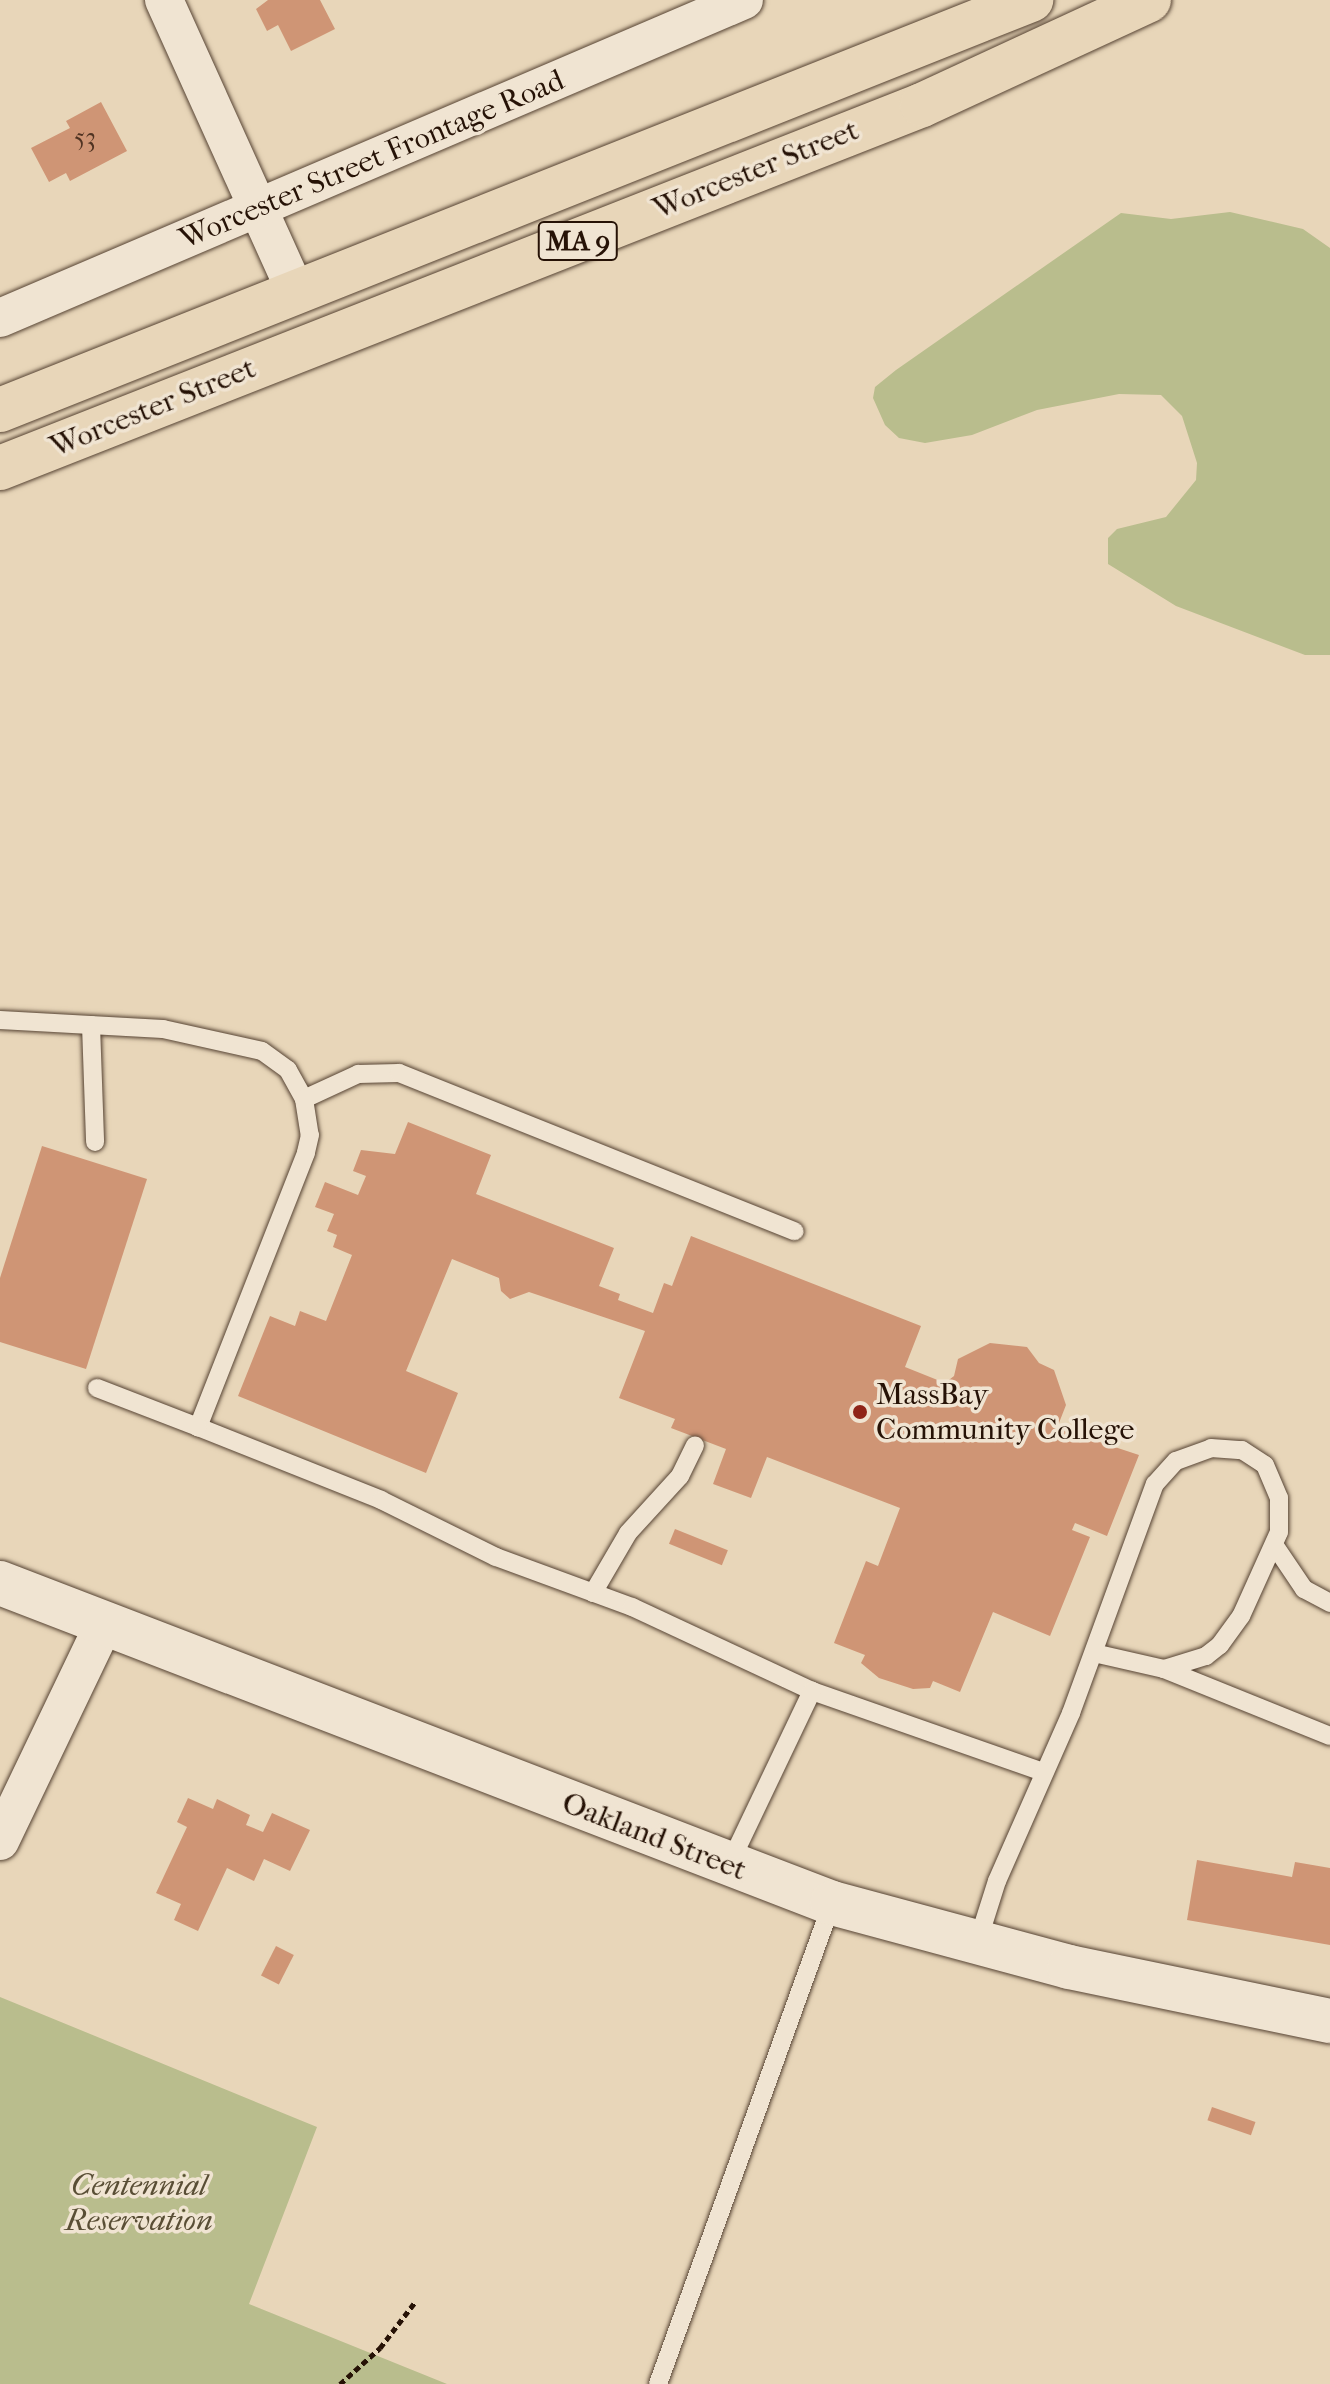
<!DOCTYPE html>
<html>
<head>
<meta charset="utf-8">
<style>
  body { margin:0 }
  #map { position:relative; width:1330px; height:2384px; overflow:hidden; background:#e8d6b9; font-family:"IM FELL French Canon",serif }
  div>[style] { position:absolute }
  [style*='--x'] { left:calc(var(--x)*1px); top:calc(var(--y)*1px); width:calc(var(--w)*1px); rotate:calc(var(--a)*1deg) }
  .green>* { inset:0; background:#b9bd8d }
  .building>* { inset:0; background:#cf9575; transform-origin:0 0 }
  .path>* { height:5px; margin-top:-2.5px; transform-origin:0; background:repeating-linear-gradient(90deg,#261206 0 6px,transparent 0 10px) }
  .roads { filter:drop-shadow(0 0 2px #564333) drop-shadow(0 0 2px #564333) }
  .service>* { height:18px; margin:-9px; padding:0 9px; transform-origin:9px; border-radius:9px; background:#f0e4d2 }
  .minor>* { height:38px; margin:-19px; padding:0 19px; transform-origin:19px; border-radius:19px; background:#f0e4d2 }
  .tertiary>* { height:44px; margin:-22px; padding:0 22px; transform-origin:22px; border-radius:22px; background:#f0e4d2 }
  .trunk>* { height:44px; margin:-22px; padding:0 22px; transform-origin:22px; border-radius:22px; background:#e8d6b9 }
  .dots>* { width:22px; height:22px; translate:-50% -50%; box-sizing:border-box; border:4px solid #f0e4d2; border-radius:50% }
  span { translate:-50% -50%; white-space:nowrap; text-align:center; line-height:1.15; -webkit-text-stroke:7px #f0e4d2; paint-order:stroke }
  .number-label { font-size:26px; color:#503322 }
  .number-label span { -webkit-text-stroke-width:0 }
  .shield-label span { padding:2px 6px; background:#f0e4d2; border:2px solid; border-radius:6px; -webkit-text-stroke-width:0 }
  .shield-label { font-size:28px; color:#261206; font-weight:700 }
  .street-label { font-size:30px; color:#261206 }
  .poi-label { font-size:30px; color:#261206 }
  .left { translate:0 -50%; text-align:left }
  .park-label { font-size:30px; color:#594e35; font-style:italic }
</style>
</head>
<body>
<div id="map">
  <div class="green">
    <div style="clip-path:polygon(1230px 212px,1303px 229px,1330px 248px,1330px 655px,1305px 655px,1176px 606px,1108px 564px,1108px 538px,1117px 529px,1166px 517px,1196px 480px,1197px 463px,1182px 416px,1161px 395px,1119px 394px,1037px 410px,972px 435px,925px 443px,899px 438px,885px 425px,873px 398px,875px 387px,896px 370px,1121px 213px,1171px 219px)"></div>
    <div style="clip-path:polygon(0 1997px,317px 2127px,249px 2304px,447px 2384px,0 2384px)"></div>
  </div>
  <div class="building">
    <div style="clip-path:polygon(268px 0,320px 0,335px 29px,291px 51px,278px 25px,267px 31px,256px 9px)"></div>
    <div style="clip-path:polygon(101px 102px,127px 151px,70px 181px,66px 173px,49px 182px,31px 148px,70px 128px,66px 121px)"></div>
    <div style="clip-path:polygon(408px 1122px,491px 1155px,476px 1194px,614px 1248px,599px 1286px,620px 1294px,618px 1300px,653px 1313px,664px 1283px,672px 1286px,691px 1236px,921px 1326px,905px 1367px,945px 1383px,954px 1376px,958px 1359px,990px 1343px,1027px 1347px,1039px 1363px,1054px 1370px,1066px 1405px,1057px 1428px,1139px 1455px,1107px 1536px,1075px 1523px,1072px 1530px,1090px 1537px,1050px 1636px,993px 1612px,960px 1692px,933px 1681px,930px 1688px,913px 1689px,879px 1678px,861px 1663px,865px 1655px,834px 1643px,866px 1561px,878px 1566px,900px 1508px,767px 1457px,751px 1498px,713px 1484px,726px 1449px,671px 1428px,675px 1419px,619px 1398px,645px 1331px,529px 1292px,510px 1299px,501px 1291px,499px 1278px,452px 1259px,406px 1371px,458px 1393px,426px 1473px,238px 1396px,270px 1316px,295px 1326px,300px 1311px,326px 1321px,352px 1255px,333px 1247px,337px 1235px,327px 1231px,334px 1214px,315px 1207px,325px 1182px,358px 1195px,366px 1176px,353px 1171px,361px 1150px,395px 1154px)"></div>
    <div style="clip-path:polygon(42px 1146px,147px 1179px,86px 1369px,0 1342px,0 1278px)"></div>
    <div style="left:675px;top:1529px;width:57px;height:16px;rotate:22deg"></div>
    <div style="clip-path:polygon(188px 1798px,213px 1809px,217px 1799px,250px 1815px,246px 1825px,263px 1832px,272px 1813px,310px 1830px,290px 1871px,264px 1859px,254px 1881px,227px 1868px,198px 1931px,174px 1920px,181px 1904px,156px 1893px,187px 1827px,177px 1822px)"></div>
    <div style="clip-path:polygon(1197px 1860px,1292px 1877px,1295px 1862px,1330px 1868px,1330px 1945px,1187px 1920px)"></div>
    <div style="left:276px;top:1946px;width:20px;height:33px;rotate:27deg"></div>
    <div style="left:1212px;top:2107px;width:46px;height:14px;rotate:19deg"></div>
  </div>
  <div class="path">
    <div style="--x:340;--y:2384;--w:54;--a:-42"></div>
    <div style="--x:380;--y:2348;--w:58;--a:-52.7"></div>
  </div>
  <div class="roads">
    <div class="service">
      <div style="--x:0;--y:1020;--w:163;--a:3.2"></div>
      <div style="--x:163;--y:1029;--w:101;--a:12.5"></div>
      <div style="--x:262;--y:1051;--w:32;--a:36"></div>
      <div style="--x:288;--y:1070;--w:33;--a:61"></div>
      <div style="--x:304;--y:1099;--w:36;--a:81"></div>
      <div style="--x:310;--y:1135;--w:18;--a:103"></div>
      <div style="--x:306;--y:1153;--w:295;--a:111.5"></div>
      <div style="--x:198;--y:1427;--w:197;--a:21.7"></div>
      <div style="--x:381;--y:1500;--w:128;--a:26.4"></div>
      <div style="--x:496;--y:1557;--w:145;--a:20.2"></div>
      <div style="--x:632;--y:1607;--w:199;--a:25"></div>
      <div style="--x:812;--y:1691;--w:245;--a:19.3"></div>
      <div style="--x:91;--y:1025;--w:117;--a:88"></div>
      <div style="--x:304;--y:1099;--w:60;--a:-24.8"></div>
      <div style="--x:358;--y:1074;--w:41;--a:-1.4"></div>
      <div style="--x:399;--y:1073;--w:426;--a:21.8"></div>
      <div style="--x:97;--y:1388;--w:108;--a:21.1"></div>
      <div style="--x:1275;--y:1546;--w:52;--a:56"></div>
      <div style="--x:1304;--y:1589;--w:30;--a:28"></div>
      <div style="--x:593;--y:1593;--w:69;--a:-59.7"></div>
      <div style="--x:628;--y:1533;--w:77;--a:-47.6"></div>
      <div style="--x:680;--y:1476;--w:34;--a:-64"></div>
      <div style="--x:1164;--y:1669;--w:179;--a:22"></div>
      <div style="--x:729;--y:1865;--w:193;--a:-64.5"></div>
      <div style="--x:977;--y:1944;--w:66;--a:-72.4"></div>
      <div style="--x:997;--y:1881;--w:184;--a:-66.2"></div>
      <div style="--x:1071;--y:1713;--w:244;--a:-69.9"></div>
      <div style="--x:1155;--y:1484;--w:31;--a:-48"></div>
      <div style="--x:1176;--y:1461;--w:37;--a:-20"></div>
      <div style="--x:1211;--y:1448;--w:31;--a:4"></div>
      <div style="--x:1242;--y:1450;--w:27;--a:33"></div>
      <div style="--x:1265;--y:1465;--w:36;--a:67"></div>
      <div style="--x:1279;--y:1498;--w:34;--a:90"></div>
      <div style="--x:1279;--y:1532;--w:92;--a:114.3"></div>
      <div style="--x:1241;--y:1616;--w:36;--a:126"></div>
      <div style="--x:1220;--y:1645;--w:18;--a:142"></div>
      <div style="--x:1206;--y:1656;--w:44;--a:162.8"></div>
      <div style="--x:1164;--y:1669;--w:72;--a:-167.1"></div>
      <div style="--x:658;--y:2384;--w:512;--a:-70.11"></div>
    </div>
    <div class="minor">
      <div style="--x:164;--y:0;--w:321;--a:65.7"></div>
      <div style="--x:0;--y:318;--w:809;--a:-23.14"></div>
      <div style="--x:0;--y:1841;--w:243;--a:-64.4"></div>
    </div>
    <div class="tertiary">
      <div style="--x:0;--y:1583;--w:891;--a:21.04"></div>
      <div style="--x:832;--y:1903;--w:245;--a:15.1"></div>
      <div style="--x:1069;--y:1967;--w:267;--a:11.7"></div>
    </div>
    <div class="trunk">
      <div style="--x:0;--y:410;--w:1110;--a:-21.69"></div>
      <div style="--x:0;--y:468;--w:991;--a:-21.49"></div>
      <div style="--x:922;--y:105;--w:250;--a:-24.8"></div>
    </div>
  </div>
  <div class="dots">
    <div style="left:860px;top:1412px;background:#8f2418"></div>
  </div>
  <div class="number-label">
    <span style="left:85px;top:138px">53</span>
  </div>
  <div class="shield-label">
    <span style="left:578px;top:241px">MA 9</span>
  </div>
  <div class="street-label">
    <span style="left:372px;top:160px;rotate:-23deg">Worcester Street Frontage Road</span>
    <span style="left:756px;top:170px;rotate:-22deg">Worcester Street</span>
    <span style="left:153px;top:408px;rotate:-22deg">Worcester Street</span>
    <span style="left:654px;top:1837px;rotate:21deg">Oakland Street</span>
  </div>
  <div class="poi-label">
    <span class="left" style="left:876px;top:1412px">MassBay<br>Community College</span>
  </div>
  <div class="park-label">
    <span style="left:139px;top:2203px">Centennial<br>Reservation</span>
  </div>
</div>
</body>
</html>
